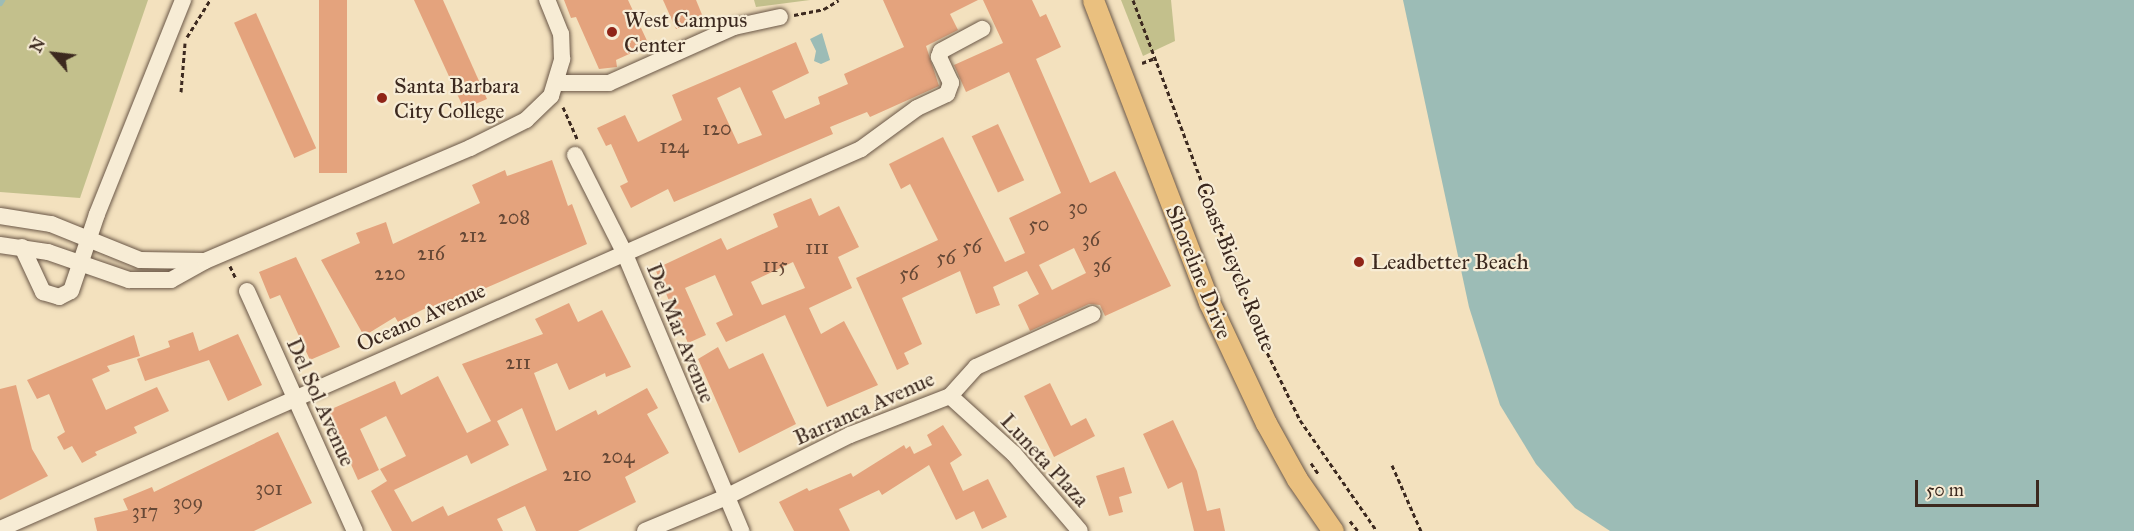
<!DOCTYPE html>
<html>
<head>
<meta charset="utf-8">
<style>
  body { margin:0 }
  #map { position:relative; width:2134px; height:531px; overflow:hidden; background:#f3e1be; font-family:"IM FELL Great Primer",serif }
  div>[style] { position:absolute }
  [style*='--x'] { left:calc(var(--x)*1px); top:calc(var(--y)*1px); width:calc(var(--w)*1px); rotate:calc(var(--a)*1deg) }
  .green>* { inset:0; background:#c3c08c }
  .water>* { inset:0; background:#9cbcb6 }
  .stream>* { height:5px; margin:-2.5px; padding:0 2.5px; transform-origin:2.5px; border-radius:2.5px; background:#9cbcb6 }
  .building>* { inset:0; background:#e4a37d; transform-origin:0 0 }
  .path>* { height:3px; margin-top:-1.5px; transform-origin:0; background:repeating-linear-gradient(90deg,#3c291f 0 4.5px,transparent 0 7.5px) }
  .roads { filter:drop-shadow(0 0 2px #6a5747) drop-shadow(0 0 2px #6a5747) }
  .minor>* { height:16px; margin:-8px; padding:0 8px; transform-origin:8px; border-radius:8px; background:#f7ecd5 }
  .major>* { height:21px; margin:-10.5px; padding:0 10.5px; transform-origin:10.5px; border-radius:10.5px; background:#eac07f }
  .dots>* { width:16px; height:16px; translate:-50% -50%; box-sizing:border-box; border:3px solid #f7ecd5; border-radius:50% }
  span { translate:-50% -50%; white-space:nowrap; text-align:center; line-height:1.15; -webkit-text-stroke:4.5px #f7ecd5; paint-order:stroke }
  .number-label { font-size:20px; color:#664836 }
  .number-label span { -webkit-text-stroke-width:0 }
  .poi-label { font-size:22px; color:#3c291f }
  .left { translate:0 -50%; text-align:left }
  .street-label { font-size:22px; color:#3c291f }
  .north { position:absolute; left:24px; top:24px; width:60px; height:60px; -webkit-text-stroke:4px #f7ecd5; paint-order:stroke; rotate:298deg; font-size:16px; font-weight:700; line-height:24px; text-align:center; color:#3c291f }
  .north::after { content:''; display:block; margin:auto; width:21px; height:27px; background:#3c291f; clip-path:polygon(50% 0,100% 100%,50% 72%,0 100%) }
  .scale { position:absolute; left:1915px; top:480px; width:124px; height:27px; box-sizing:border-box; border:3px solid #3c291f; border-top:0; padding-left:8px; font-size:18px; line-height:21px; white-space:nowrap; color:#3c291f; -webkit-text-stroke:4px #f7ecd5; paint-order:stroke }
</style>
</head>
<body>
<div id="map">
  <div class="green">
    <div style="clip-path:polygon(0 0,148px 0,80px 198px,0 192px)"></div>
    <div style="clip-path:polygon(754px 0,810px 0,756px 7px)"></div>
    <div style="clip-path:polygon(1121px 0,1171px 0,1175px 41px,1143px 56px)"></div>
  </div>
  <div class="water">
    <div style="clip-path:polygon(1403px 0,2134px 0,2134px 531px,1610px 531px,1575px 508px,1536px 464px,1500px 405px,1469px 307px)"></div>
    <div style="clip-path:polygon(822px 33px,830px 60px,821px 64px,814px 61px,816px 51px,810px 39px)"></div>
  </div>
  <div class="stream">
    <div style="--x:0;--y:3;--w:4;--a:-56"></div>
  </div>
  <div class="building">
    <div style="left:319px;top:0;width:28px;height:173px"></div>
    <div style="clip-path:polygon(414px 0,443px 0,487px 99px,464px 109px)"></div>
    <div style="clip-path:polygon(564px 0,628px 0,649px 45px,616px 60px,617px 67px,599px 69px,576px 17px,571px 18px)"></div>
    <div style="clip-path:polygon(663px 0,696px 0,703px 17px,676px 29px)"></div>
    <div style="clip-path:polygon(evenodd,883px 0,978px 0,950px 14px,958px 30px,926px 46px,939px 86px,870px 117px,867px 112px,830px 127px,833px 134px,674px 202px,668px 189px,631px 208px,620px 186px,628px 182px,611px 144px,606px 146px,597px 128px,625px 115px,638px 142px,682px 120px,672px 95px,796px 42px,809px 73px,772px 91px,785px 119px,820px 104px,818px 97px,848px 84px,844px 74px,904px 47px,883px 0,740px 87px,762px 135px,738px 144px,717px 98px,740px 87px)"></div>
    <div style="clip-path:polygon(evenodd,983px 0,1032px 0,1040px 17px,1046px 14px,1061px 47px,1036px 59px,1090px 183px,1115px 171px,1171px 286px,1105px 316px,1100px 305px,1089px 304px,1030px 331px,1018px 305px,1039px 294px,1027px 271px,993px 287px,1000px 305px,976px 314px,960px 271px,902px 298px,922px 344px,904px 353px,909px 364px,897px 370px,856px 278px,938px 240px,910px 184px,901px 189px,889px 164px,943px 137px,1005px 262px,1025px 253px,1009px 218px,1061px 193px,1009px 72px,966px 92px,954px 65px,1003px 43px,983px 0,1074px 248px,1086px 273px,1052px 290px,1039px 265px,1074px 248px)"></div>
    <div style="left:256px;top:13px;width:148px;height:24px;rotate:66deg"></div>
    <div style="left:998px;top:124px;width:62px;height:29px;rotate:65deg"></div>
    <div style="clip-path:polygon(552px 160px,568px 206px,572px 204px,587px 244px,435px 310px,432px 305px,398px 322px,395px 317px,364px 336px,321px 260px,360px 243px,356px 233px,386px 222px,393px 244px,480px 203px,472px 185px,505px 170px,507px 176px)"></div>
    <div style="clip-path:polygon(evenodd,811px 198px,819px 216px,839px 206px,859px 247px,838px 257px,852px 288px,809px 308px,821px 334px,844px 321px,878px 385px,827px 407px,785px 315px,726px 342px,716px 323px,733px 315px,715px 275px,685px 288px,706px 335px,688px 343px,655px 269px,721px 238px,727px 250px,778px 227px,773px 214px,811px 198px,793px 262px,805px 288px,762px 305px,751px 282px,793px 262px)"></div>
    <div style="clip-path:polygon(296px 257px,340px 347px,310px 360px,280px 295px,270px 299px,259px 272px)"></div>
    <div style="clip-path:polygon(evenodd,569px 303px,578px 322px,602px 310px,631px 367px,606px 377px,605px 373px,569px 390px,557px 363px,534px 373px,556px 431px,596px 410px,598px 415px,647px 388px,658px 408px,647px 414px,669px 453px,625px 477px,636px 502px,578px 531px,536px 531px,525px 506px,497px 519px,503px 531px,392px 531px,371px 491px,387px 481px,380px 469px,406px 456px,386px 416px,360px 429px,379px 470px,358px 480px,327px 411px,395px 381px,401px 395px,438px 376px,467px 433px,491px 421px,462px 364px,543px 334px,535px 319px,569px 303px,522px 408px,547px 470px,448px 516px,443px 506px,412px 522px,394px 490px,467px 455px,471px 464px,509px 445px,497px 421px,522px 408px)"></div>
    <div style="clip-path:polygon(193px 332px,199px 351px,238px 334px,262px 385px,228px 401px,209px 360px,145px 381px,137px 359px,170px 347px,168px 341px)"></div>
    <div style="clip-path:polygon(134px 335px,140px 356px,107px 366px,110px 371px,92px 379px,106px 410px,157px 387px,169px 411px,134px 427px,137px 433px,95px 452px,97px 455px,82px 463px,72px 446px,64px 450px,57px 437px,65px 432px,49px 394px,37px 399px,27px 380px)"></div>
    <div style="clip-path:polygon(718px 347px,729px 369px,763px 353px,796px 424px,739px 453px,698px 359px)"></div>
    <div style="clip-path:polygon(1050px 383px,1071px 426px,1086px 418px,1095px 436px,1054px 457px,1024px 396px)"></div>
    <div style="clip-path:polygon(16px 385px,32px 449px,48px 476px,0 500px,0 389px)"></div>
    <div style="clip-path:polygon(1173px 420px,1197px 471px,1207px 511px,1220px 508px,1225px 531px,1194px 531px,1182px 482px,1168px 489px,1143px 434px)"></div>
    <div style="clip-path:polygon(943px 425px,962px 455px,950px 463px,963px 491px,988px 479px,1007px 517px,982px 529px,974px 511px,956px 520px,929px 465px,882px 495px,879px 490px,839px 509px,850px 531px,794px 531px,779px 502px,807px 488px,809px 491px,851px 473px,853px 477px,904px 445px,906px 449px,910px 446px,914px 454px,932px 445px,927px 435px)"></div>
    <div style="clip-path:polygon(278px 432px,312px 503px,254px 531px,97px 531px,94px 518px,128px 510px,123px 499px,152px 487px,154px 492px)"></div>
    <div style="clip-path:polygon(1124px 467px,1132px 493px,1119px 497px,1123px 512px,1109px 516px,1096px 476px)"></div>
  </div>
  <div class="path">
    <div style="--x:1133;--y:0;--w:370;--a:69.3"></div>
    <div style="--x:1264;--y:346;--w:82;--a:64.1"></div>
    <div style="--x:1300;--y:420;--w:135;--a:55.3"></div>
    <div style="--x:794;--y:15;--w:31;--a:-11"></div>
    <div style="--x:824;--y:9;--w:17;--a:-31"></div>
    <div style="--x:187;--y:37;--w:44;--a:-58.1"></div>
    <div style="--x:1142;--y:63;--w:14;--a:-21"></div>
    <div style="--x:181;--y:92;--w:49;--a:-85.3"></div>
    <div style="--x:563;--y:107;--w:37;--a:66"></div>
    <div style="--x:230;--y:266;--w:14;--a:65"></div>
    <div style="--x:1311;--y:463;--w:14;--a:56"></div>
    <div style="--x:1392;--y:465;--w:72;--a:66.3"></div>
    <div style="--x:1350;--y:521;--w:13;--a:51"></div>
  </div>
  <div class="roads">
    <div class="minor">
      <div style="--x:557;--y:83;--w:52;--a:0"></div>
      <div style="--x:609;--y:83;--w:137;--a:-24.1"></div>
      <div style="--x:734;--y:27;--w:47;--a:-12.3"></div>
      <div style="--x:575;--y:155;--w:109;--a:63.2"></div>
      <div style="--x:624;--y:252;--w:303;--a:67.2"></div>
      <div style="--x:0;--y:216;--w:52;--a:8.9"></div>
      <div style="--x:51;--y:224;--w:96;--a:22"></div>
      <div style="--x:140;--y:260;--w:64;--a:0.9"></div>
      <div style="--x:0;--y:245;--w:49;--a:8.3"></div>
      <div style="--x:48;--y:252;--w:86;--a:19.1"></div>
      <div style="--x:129;--y:280;--w:42;--a:0"></div>
      <div style="--x:171;--y:280;--w:39;--a:-29"></div>
      <div style="--x:205;--y:261;--w:288;--a:-23.1"></div>
      <div style="--x:470;--y:148;--w:63;--a:-26.6"></div>
      <div style="--x:526;--y:120;--w:35;--a:-44"></div>
      <div style="--x:551;--y:96;--w:39;--a:-73"></div>
      <div style="--x:562;--y:59;--w:25;--a:-92"></div>
      <div style="--x:561;--y:34;--w:37;--a:-112"></div>
      <div style="--x:22;--y:247;--w:50;--a:65"></div>
      <div style="--x:43;--y:292;--w:17;--a:17"></div>
      <div style="--x:59;--y:297;--w:13;--a:-27"></div>
      <div style="--x:71;--y:291;--w:81;--a:-71.3"></div>
      <div style="--x:97;--y:214;--w:231;--a:-68.1"></div>
      <div style="--x:247;--y:291;--w:263;--a:65.8"></div>
      <div style="--x:950;--y:396;--w:86;--a:42.2"></div>
      <div style="--x:1014;--y:454;--w:101;--a:49.4"></div>
      <div style="--x:0;--y:529;--w:941;--a:-23.81"></div>
      <div style="--x:861;--y:149;--w:69;--a:-36.2"></div>
      <div style="--x:917;--y:108;--w:33;--a:-25"></div>
      <div style="--x:947;--y:94;--w:12;--a:-70"></div>
      <div style="--x:951;--y:83;--w:29;--a:-115"></div>
      <div style="--x:939;--y:57;--w:6;--a:-72"></div>
      <div style="--x:941;--y:51;--w:47;--a:-28.2"></div>
      <div style="--x:645;--y:531;--w:86;--a:-22.7"></div>
      <div style="--x:724;--y:498;--w:141;--a:-26.6"></div>
      <div style="--x:850;--y:435;--w:107;--a:-21.3"></div>
      <div style="--x:950;--y:396;--w:39;--a:-48"></div>
      <div style="--x:976;--y:367;--w:128;--a:-24.4"></div>
    </div>
    <div class="major">
      <div style="--x:1093;--y:0;--w:324;--a:69"></div>
      <div style="--x:1209;--y:302;--w:134;--a:64.8"></div>
      <div style="--x:1266;--y:423;--w:64;--a:61"></div>
      <div style="--x:1297;--y:479;--w:63;--a:55.3"></div>
    </div>
  </div>
  <div class="dots">
    <div style="left:612px;top:32px;background:#8f2418"></div>
    <div style="left:382px;top:98px;background:#8f2418"></div>
    <div style="left:1359px;top:262px;background:#8f2418"></div>
  </div>
  <div class="number-label">
    <span style="left:717px;top:128px">120</span>
    <span style="left:674px;top:146px">124</span>
    <span style="left:1078px;top:207px">30</span>
    <span style="left:514px;top:217px">208</span>
    <span style="left:1039px;top:224px">50</span>
    <span style="left:473px;top:235px">212</span>
    <span style="left:1091px;top:239px">36</span>
    <span style="left:972px;top:246px">56</span>
    <span style="left:817px;top:247px">111</span>
    <span style="left:431px;top:253px">216</span>
    <span style="left:946px;top:257px">56</span>
    <span style="left:775px;top:265px">115</span>
    <span style="left:1102px;top:265px">36</span>
    <span style="left:390px;top:273px">220</span>
    <span style="left:909px;top:273px">56</span>
    <span style="left:518px;top:362px">211</span>
    <span style="left:618px;top:456px">204</span>
    <span style="left:577px;top:474px">210</span>
    <span style="left:269px;top:488px">301</span>
    <span style="left:188px;top:502px">309</span>
    <span style="left:145px;top:511px">317</span>
  </div>
  <div class="poi-label">
    <span class="left" style="left:624px;top:32px">West Campus<br>Center</span>
    <span class="left" style="left:394px;top:98px">Santa Barbara<br>City College</span>
    <span class="left" style="left:1371px;top:262px">Leadbetter Beach</span>
  </div>
  <div class="street-label">
    <span style="left:1236px;top:267px;rotate:68deg">Coast Bicycle Route</span>
    <span style="left:1199px;top:272px;rotate:68deg">Shoreline Drive</span>
    <span style="left:421px;top:317px;rotate:-24deg">Oceano Avenue</span>
    <span style="left:681px;top:333px;rotate:68deg">Del Mar Avenue</span>
    <span style="left:321px;top:402px;rotate:66deg">Del Sol Avenue</span>
    <span style="left:864px;top:408px;rotate:-24deg">Barranca Avenue</span>
    <span style="left:1045px;top:460px;rotate:47deg">Luneta Plaza</span>
  </div>
  <div class="north">N</div>
  <div class="scale">50 m</div>
</div>
</body>
</html>
